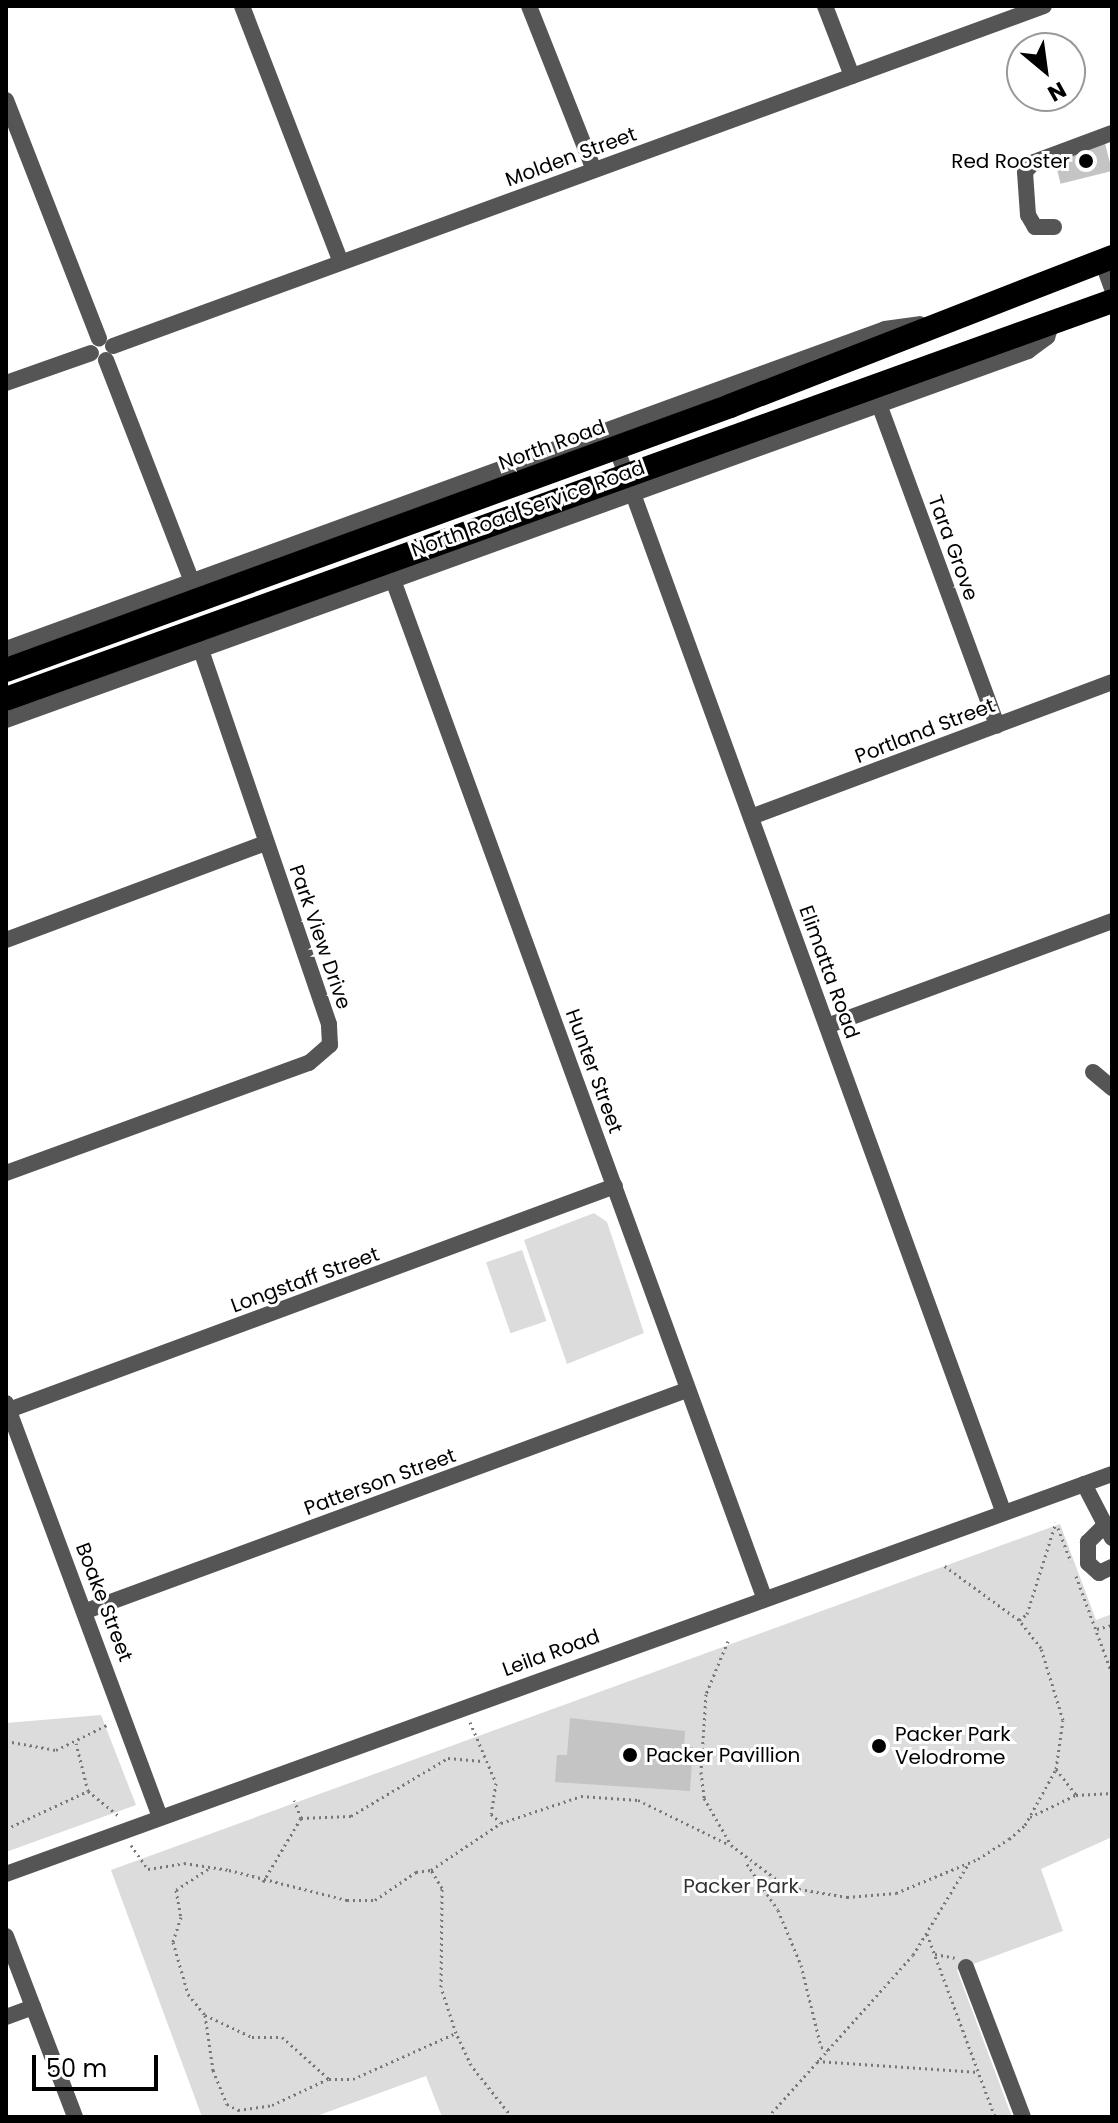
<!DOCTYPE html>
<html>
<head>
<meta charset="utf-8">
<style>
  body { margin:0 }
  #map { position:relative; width:1118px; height:2123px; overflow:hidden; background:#fff; font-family:Poppins,sans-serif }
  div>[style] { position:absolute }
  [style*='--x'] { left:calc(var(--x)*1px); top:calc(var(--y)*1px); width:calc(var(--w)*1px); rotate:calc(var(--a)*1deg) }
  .green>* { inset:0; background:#dcdcdc; transform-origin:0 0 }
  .building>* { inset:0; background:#c4c4c4; transform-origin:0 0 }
  .path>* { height:3px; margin-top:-1.5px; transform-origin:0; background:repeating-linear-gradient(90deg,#777 0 2px,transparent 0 6px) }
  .minor>* { height:16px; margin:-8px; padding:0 8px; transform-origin:8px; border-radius:8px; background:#555 }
  .highway>* { height:24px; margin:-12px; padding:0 12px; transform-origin:12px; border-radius:12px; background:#000 }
  .dots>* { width:22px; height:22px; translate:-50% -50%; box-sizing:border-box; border:4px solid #fff; border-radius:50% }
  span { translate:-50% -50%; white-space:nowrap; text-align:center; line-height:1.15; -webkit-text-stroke:6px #fff; paint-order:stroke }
  .street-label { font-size:20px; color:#000 }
  .poi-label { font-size:20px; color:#000 }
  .right { translate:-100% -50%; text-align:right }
  .left { translate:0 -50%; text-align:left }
  .park-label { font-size:20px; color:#333 }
  .frame { position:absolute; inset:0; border:8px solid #000; pointer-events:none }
  .north { position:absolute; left:1006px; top:32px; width:80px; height:80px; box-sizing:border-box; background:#fff; border:2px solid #999; border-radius:50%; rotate:151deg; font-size:22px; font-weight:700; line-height:32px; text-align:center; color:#000 }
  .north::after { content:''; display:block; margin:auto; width:28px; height:36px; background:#000; clip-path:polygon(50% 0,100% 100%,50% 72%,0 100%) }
  .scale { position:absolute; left:32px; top:2055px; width:126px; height:36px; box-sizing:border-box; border:4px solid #000; border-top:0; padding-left:10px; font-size:24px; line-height:28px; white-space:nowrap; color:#000; -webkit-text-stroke:6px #fff; paint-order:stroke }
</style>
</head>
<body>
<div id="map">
  <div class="green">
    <div style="clip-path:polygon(594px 1213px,607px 1222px,644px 1333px,567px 1364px,524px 1240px)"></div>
    <div style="left:522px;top:1250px;width:75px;height:38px;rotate:71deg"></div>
    <div style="clip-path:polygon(1060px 1524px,1096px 1620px,1112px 1614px,1112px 1837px,1041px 1869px,1063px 1931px,957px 1970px,1012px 2117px,442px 2117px,426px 2076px,314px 2117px,202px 2117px,111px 1870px)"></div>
    <div style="clip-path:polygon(101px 1715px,136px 1805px,6px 1852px,6px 1723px)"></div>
  </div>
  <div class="building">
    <div style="left:1104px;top:139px;width:33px;height:53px;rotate:76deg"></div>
    <div style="clip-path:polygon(570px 1718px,685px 1731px,684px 1747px,693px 1747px,690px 1791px,555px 1782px,557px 1755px,567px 1755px)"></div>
  </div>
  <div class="path">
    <div style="--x:1058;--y:1528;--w:36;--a:69"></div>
    <div style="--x:1076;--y:1576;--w:104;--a:69.8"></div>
    <div style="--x:1019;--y:1620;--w:10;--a:-37"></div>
    <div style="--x:1027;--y:1614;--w:96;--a:-72.5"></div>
    <div style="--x:1097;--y:1629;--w:16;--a:-15"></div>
    <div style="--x:728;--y:1641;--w:57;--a:112.5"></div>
    <div style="--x:706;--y:1694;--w:78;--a:93.7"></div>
    <div style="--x:701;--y:1772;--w:26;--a:83"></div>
    <div style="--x:704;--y:1798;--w:54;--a:60.1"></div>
    <div style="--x:731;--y:1845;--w:70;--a:36.9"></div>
    <div style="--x:787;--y:1887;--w:61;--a:9.5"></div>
    <div style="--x:847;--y:1897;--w:49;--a:-4.7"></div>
    <div style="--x:896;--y:1893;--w:89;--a:-22.5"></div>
    <div style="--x:978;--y:1859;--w:37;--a:-33"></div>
    <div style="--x:1009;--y:1839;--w:21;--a:-41"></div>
    <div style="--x:1025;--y:1825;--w:64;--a:-61"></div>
    <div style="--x:1056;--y:1769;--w:49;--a:-81.9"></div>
    <div style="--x:1063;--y:1720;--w:75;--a:-107"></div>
    <div style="--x:1041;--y:1648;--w:36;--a:-128"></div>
    <div style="--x:1019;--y:1620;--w:95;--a:-144"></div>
    <div style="--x:470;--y:1722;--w:66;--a:66.9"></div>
    <div style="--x:496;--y:1783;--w:31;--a:99"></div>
    <div style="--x:491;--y:1814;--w:13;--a:42"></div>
    <div style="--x:6;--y:1741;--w:51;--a:10.2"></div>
    <div style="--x:56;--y:1750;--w:57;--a:-26.1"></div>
    <div style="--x:1056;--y:1769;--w:33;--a:52"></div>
    <div style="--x:88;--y:1791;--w:40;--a:39"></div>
    <div style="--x:1030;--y:1817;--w:51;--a:-25.6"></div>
    <div style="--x:1076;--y:1795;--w:36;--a:-3"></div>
    <div style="--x:301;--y:1818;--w:50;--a:-2.3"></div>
    <div style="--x:351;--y:1816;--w:113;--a:-30.9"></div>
    <div style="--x:448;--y:1758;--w:34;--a:5"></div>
    <div style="--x:6;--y:1829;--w:90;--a:-24.9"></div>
    <div style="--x:88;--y:1791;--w:49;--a:-104"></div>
    <div style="--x:131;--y:1845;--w:29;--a:55"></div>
    <div style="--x:148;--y:1869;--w:36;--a:-9"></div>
    <div style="--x:184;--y:1863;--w:46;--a:8.8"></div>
    <div style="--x:229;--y:1870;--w:122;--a:14.3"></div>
    <div style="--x:347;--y:1900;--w:28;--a:0"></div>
    <div style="--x:375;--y:1900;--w:50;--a:-34.3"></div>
    <div style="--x:416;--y:1872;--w:15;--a:-8"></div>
    <div style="--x:747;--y:1864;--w:55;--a:56"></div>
    <div style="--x:778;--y:1910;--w:60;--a:67.3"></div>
    <div style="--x:801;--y:1965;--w:84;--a:76.3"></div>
    <div style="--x:821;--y:2047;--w:8;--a:23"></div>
    <div style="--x:828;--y:2050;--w:127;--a:-48.2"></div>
    <div style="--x:913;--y:1955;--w:108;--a:-58.7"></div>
    <div style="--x:208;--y:1869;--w:38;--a:147"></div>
    <div style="--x:176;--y:1890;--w:27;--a:80"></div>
    <div style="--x:181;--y:1917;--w:26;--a:108"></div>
    <div style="--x:173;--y:1942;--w:54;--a:73.9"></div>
    <div style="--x:188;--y:1994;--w:27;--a:51"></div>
    <div style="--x:205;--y:2015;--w:52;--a:25.1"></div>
    <div style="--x:252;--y:2037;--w:30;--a:0"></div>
    <div style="--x:282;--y:2037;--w:63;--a:41.8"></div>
    <div style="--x:329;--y:2079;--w:24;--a:0"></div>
    <div style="--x:353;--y:2079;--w:113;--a:-24.1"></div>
    <div style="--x:263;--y:1882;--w:74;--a:-59.3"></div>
    <div style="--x:301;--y:1818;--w:19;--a:-111"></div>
    <div style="--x:927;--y:1934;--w:195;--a:69.6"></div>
    <div style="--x:935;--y:1954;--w:20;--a:11"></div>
    <div style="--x:205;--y:2015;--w:56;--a:81.7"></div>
    <div style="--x:213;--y:2070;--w:37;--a:68"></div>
    <div style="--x:227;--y:2104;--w:13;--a:29"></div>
    <div style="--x:238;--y:2110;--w:34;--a:-8"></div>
    <div style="--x:272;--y:2105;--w:62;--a:-24.9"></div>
    <div style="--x:817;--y:2061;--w:162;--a:3.9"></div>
    <div style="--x:512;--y:2117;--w:66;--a:-128.3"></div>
    <div style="--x:471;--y:2065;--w:35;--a:-115"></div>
    <div style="--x:456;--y:2033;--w:48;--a:-108.1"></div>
    <div style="--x:441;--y:1987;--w:99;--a:-89.4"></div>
    <div style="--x:442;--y:1888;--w:21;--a:-121"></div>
    <div style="--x:431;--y:1870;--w:84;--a:-33.9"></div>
    <div style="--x:501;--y:1823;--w:84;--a:-18.6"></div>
    <div style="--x:581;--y:1796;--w:57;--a:4"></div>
    <div style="--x:638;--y:1800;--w:100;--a:26.1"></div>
    <div style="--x:768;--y:2117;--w:90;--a:-48.2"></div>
  </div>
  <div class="minor">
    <div style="--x:242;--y:6;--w:274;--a:68.9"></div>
    <div style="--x:529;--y:6;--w:176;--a:68.4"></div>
    <div style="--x:825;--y:6;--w:75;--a:68.9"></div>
    <div style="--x:6;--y:100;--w:256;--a:68.7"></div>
    <div style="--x:1054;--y:227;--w:19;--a:180"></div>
    <div style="--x:1035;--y:227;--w:14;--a:-120"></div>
    <div style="--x:1028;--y:215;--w:43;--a:-94"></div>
    <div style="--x:1025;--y:172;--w:13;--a:-48"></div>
    <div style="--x:1034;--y:162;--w:83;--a:-20.4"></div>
    <div style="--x:1102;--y:261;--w:30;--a:70"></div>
    <div style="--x:113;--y:346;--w:991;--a:-20.06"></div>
    <div style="--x:106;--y:360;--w:247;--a:68.8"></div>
    <div style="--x:6;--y:383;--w:90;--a:-19.4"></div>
    <div style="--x:876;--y:396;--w:351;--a:69.8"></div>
    <div style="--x:616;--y:447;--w:1132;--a:70.01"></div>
    <div style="--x:389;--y:569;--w:1094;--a:69.96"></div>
    <div style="--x:6;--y:649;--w:935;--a:-20"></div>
    <div style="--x:885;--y:329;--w:35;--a:-8"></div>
    <div style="--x:6;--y:720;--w:1087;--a:-19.85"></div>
    <div style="--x:1028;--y:351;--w:24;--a:-36"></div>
    <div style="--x:1047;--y:337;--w:15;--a:-70"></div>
    <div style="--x:751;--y:817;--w:385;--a:-20.5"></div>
    <div style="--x:6;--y:940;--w:278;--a:-20.5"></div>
    <div style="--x:827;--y:1026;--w:304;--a:-20.2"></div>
    <div style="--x:1093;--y:1072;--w:25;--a:40"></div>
    <div style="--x:6;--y:1173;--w:322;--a:-20"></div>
    <div style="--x:309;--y:1063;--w:28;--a:-41"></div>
    <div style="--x:330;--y:1045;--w:21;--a:-93"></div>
    <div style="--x:329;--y:1024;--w:398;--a:-108.9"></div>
    <div style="--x:6;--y:1403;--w:442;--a:69.6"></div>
    <div style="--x:9;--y:1410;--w:646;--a:-20.29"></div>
    <div style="--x:1084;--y:1484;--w:61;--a:62.6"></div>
    <div style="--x:1102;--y:1528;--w:20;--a:135"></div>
    <div style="--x:1088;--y:1542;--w:21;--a:90"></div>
    <div style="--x:1088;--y:1563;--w:15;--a:42"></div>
    <div style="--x:1099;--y:1573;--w:14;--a:-25"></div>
    <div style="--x:86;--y:1611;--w:640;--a:-20.19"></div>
    <div style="--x:6;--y:1874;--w:1176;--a:-19.88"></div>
    <div style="--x:6;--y:1936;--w:194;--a:69.1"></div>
    <div style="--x:966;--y:1967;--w:160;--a:69.2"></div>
    <div style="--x:6;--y:2017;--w:29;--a:-20"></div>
  </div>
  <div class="highway">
    <div style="--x:6;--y:670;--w:771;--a:-20.03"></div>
    <div style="--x:730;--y:406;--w:410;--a:-21.3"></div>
    <div style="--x:6;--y:699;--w:1175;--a:-19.79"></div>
  </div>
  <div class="dots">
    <div style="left:1086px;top:161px;background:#000"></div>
    <div style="left:879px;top:1746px;background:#000"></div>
    <div style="left:630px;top:1755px;background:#000"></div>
  </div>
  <div class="street-label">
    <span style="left:571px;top:157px;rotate:-20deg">Molden Street</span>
    <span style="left:552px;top:445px;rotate:-20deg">North Road</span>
    <span style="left:528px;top:509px;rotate:-20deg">North Road Service Road</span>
    <span style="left:953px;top:548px;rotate:70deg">Tara Grove</span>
    <span style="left:925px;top:731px;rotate:-21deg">Portland Street</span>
    <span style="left:320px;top:937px;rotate:71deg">Park View Drive</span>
    <span style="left:829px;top:972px;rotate:70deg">Elimatta Road</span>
    <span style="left:594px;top:1071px;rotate:70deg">Hunter Street</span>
    <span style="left:305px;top:1280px;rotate:-20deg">Longstaff Street</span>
    <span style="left:380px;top:1482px;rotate:-20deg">Patterson Street</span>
    <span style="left:104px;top:1602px;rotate:69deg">Boake Street</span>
    <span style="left:551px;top:1653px;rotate:-20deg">Leila Road</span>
  </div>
  <div class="poi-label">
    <span class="right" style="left:1070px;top:161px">Red Rooster</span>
    <span class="left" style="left:895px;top:1746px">Packer Park<br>Velodrome</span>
    <span class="left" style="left:646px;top:1755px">Packer Pavillion</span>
  </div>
  <div class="park-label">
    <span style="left:741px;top:1886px">Packer Park</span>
  </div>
  <div class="frame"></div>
  <div class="north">N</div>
  <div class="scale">50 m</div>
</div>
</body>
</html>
